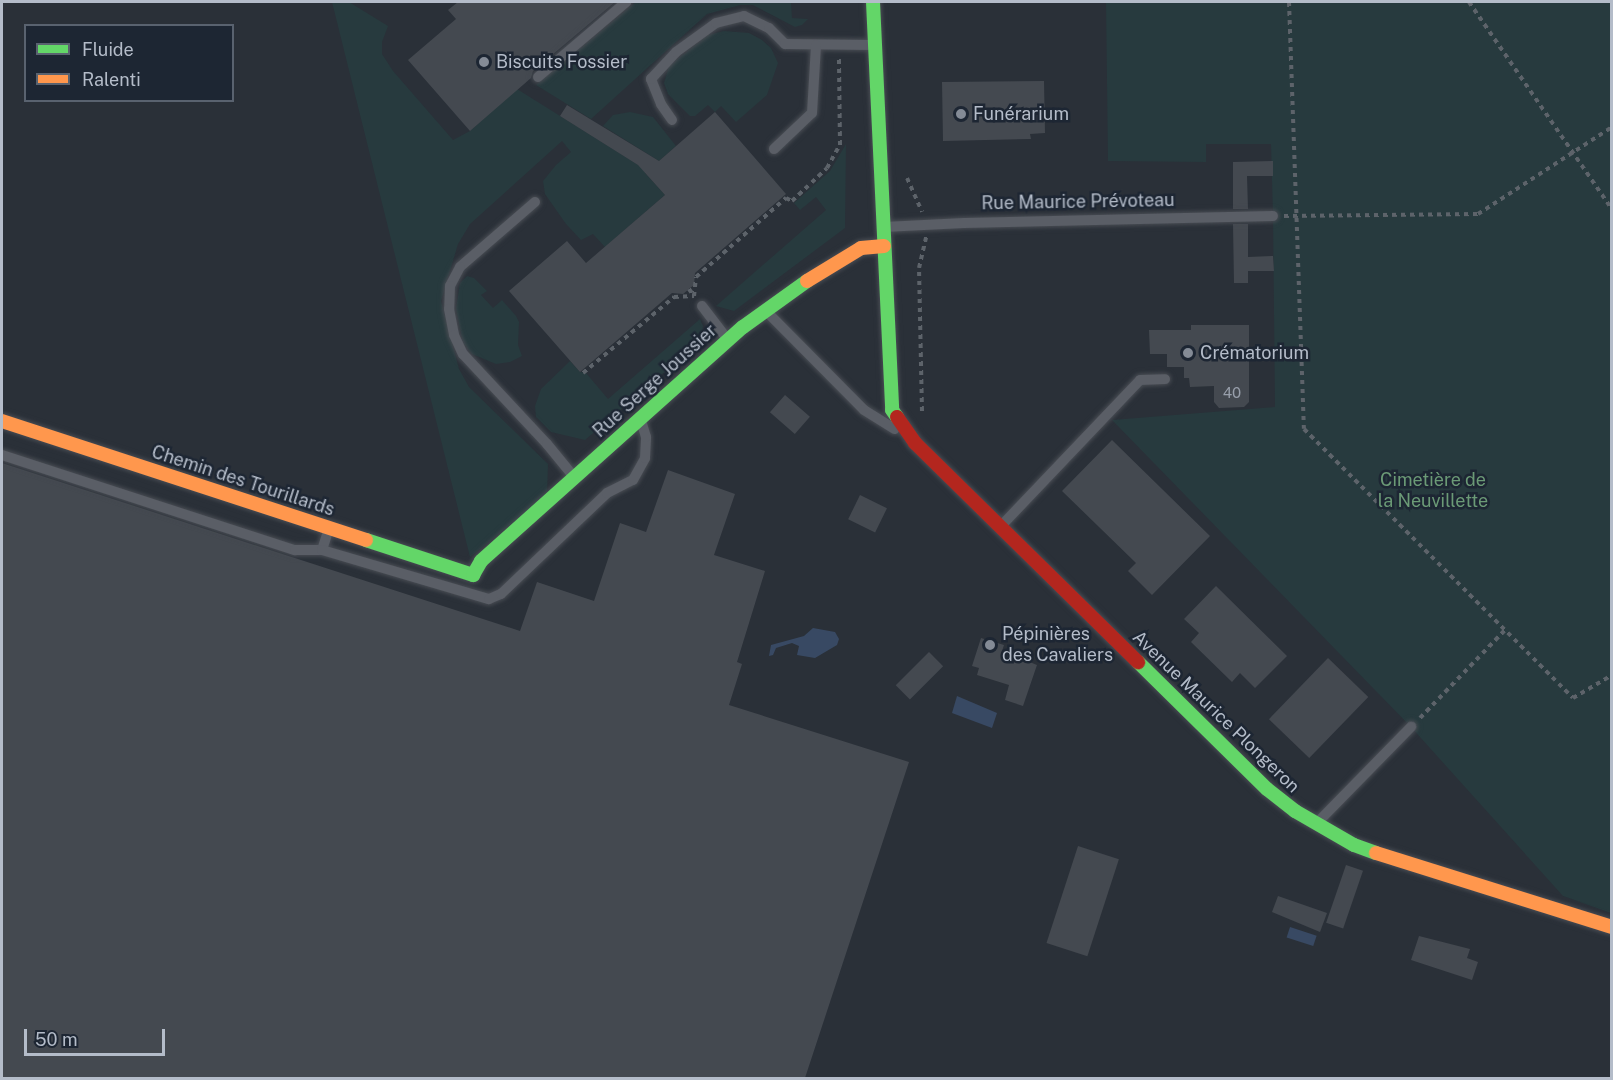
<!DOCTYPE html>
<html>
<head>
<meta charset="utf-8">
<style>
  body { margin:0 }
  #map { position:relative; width:1613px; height:1080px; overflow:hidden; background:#2a3038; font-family:"Public Sans",sans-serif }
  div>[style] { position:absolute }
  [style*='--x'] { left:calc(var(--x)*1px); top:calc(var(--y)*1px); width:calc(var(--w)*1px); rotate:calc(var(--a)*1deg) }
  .green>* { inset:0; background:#273a3e }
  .water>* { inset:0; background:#384963; transform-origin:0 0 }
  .building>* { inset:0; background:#444950; transform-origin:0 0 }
  .path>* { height:4px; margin-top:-2px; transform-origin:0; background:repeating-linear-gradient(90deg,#5d636a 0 4.5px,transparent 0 9px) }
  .roads { filter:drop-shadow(0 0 2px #484c53) drop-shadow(0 0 2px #484c53) }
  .lane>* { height:10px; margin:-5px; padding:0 5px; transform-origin:5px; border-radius:5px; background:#5a5e66 }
  .fast>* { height:14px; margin:-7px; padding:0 7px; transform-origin:7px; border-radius:7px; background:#63d668 }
  .slow>* { height:14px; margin:-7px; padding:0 7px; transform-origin:7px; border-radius:7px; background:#ff974d }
  .jam>* { height:14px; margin:-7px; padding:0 7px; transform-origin:7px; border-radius:7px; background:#b3261e }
  .dots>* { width:16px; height:16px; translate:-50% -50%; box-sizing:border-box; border:3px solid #1d2633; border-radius:50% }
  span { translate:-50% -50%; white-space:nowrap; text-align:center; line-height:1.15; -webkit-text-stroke:5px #1d2633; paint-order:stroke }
  .number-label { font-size:15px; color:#989fab }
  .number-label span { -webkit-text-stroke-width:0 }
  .poi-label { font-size:18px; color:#b4bcc9 }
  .left { translate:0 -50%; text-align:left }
  .street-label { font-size:18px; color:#b4bcc9 }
  .park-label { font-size:18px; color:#6b9a76 }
  .frame { position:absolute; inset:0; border:3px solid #b4bcc9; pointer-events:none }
  .legend { position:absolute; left:24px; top:24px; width:210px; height:78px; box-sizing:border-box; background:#1d2633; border:2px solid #59626f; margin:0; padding:8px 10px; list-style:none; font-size:18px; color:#b4bcc9 }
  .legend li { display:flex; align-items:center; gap:12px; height:30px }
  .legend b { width:30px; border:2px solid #59626f }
  .scale { position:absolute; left:24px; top:1029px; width:141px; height:27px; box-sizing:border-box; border:3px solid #b4bcc9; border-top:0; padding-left:8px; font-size:18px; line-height:21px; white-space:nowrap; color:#b4bcc9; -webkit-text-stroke:4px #1d2633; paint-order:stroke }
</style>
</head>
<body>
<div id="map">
  <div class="green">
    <div style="clip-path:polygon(332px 2px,349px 2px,388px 26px,382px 42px,382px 54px,393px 71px,453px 140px,470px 131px,517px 89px,648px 171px,645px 173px,665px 195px,605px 247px,593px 234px,581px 240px,566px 224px,545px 194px,543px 181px,556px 165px,571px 152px,562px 141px,470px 224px,458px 244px,441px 301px,459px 369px,469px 387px,548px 464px,547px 495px,470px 557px)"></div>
    <div style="clip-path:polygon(636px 2px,791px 2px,792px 18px,808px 19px,802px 25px,795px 27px,753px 5px,740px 5px,707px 14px,591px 119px,536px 85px)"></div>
    <div style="clip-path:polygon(1106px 2px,1611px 2px,1611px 913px,1563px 896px,1411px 727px,1112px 420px,1275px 407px,1273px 216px,1271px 144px,1206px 144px,1206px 162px,1108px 161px)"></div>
    <div style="clip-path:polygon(724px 31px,749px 33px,762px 40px,771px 48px,778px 63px,767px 95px,736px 122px,721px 106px,715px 112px,708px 105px,695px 116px,690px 116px,668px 94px,664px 83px,669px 66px,708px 35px)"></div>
    <div style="clip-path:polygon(630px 112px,653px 117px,676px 146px,659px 161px,603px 126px,613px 115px)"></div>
    <div style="clip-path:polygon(846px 144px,845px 228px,734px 311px,716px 306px,826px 210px,816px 197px,800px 210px,794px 203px,830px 171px)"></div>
    <div style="clip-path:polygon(467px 276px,474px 278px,487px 291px,481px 295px,493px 308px,502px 300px,516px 316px,519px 322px,518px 345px,522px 356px,510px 362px,496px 364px,472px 354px,463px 343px,456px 309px,460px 283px)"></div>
    <div style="clip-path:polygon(700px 319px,703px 326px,701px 341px,585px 440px,551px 432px,536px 417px,535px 406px,541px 389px,570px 361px,580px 372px,586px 373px,608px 399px)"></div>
  </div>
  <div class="water">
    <div style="clip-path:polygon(813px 628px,835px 632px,839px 639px,837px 645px,815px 658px,797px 655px,799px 646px,792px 643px,776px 648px,773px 655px,769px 656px,771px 645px,804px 636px)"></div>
    <div style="clip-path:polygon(957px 696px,997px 713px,992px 728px,952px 713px)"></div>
    <div style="left:1290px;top:927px;width:28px;height:11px;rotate:18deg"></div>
  </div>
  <div class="building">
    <div style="clip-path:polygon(458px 2px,615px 2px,533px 71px,531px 78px,470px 131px,408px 60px,456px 19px,448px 10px)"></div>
    <div style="clip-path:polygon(1044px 81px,1045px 133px,1030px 134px,1031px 139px,943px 141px,942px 82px)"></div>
    <div style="clip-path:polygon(567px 105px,659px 161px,715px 112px,786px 194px,695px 273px,694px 285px,689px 289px,683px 294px,672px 293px,580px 372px,509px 291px,567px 241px,586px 263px,665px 195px,638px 165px,560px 116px)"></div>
    <div style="clip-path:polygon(1273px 161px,1273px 176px,1247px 176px,1248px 209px,1233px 209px,1233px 162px)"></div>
    <div style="clip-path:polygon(1233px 224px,1248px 224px,1248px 257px,1273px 256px,1274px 271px,1248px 271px,1248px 283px,1234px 283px)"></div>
    <div style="clip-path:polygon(1191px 325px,1249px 325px,1249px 402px,1244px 407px,1219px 408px,1214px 402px,1214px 386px,1190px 387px,1189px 378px,1184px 378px,1184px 367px,1167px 367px,1167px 354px,1150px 354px,1149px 330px,1191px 330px)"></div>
    <div style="left:785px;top:395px;width:33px;height:23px;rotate:41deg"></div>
    <div style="clip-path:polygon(1112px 440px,1210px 536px,1152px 595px,1128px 571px,1136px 563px,1062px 491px)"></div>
    <div style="clip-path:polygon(2px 463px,520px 631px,537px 582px,594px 601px,620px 523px,646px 532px,668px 470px,735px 494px,714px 555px,765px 571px,737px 662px,742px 664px,729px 705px,909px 762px,805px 1078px,2px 1078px)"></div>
    <div style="left:860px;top:495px;width:30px;height:27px;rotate:26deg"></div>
    <div style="clip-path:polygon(1216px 586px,1287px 656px,1255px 688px,1240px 673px,1232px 682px,1191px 642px,1199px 633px,1184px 619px)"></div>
    <div style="clip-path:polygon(981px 638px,1004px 645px,1002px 651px,1037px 665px,1023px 706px,1005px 700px,1009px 685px,977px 675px,979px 668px,972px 666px)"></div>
    <div style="left:929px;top:652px;width:20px;height:47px;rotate:45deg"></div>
    <div style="left:1328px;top:658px;width:56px;height:85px;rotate:44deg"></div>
    <div style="left:1078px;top:846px;width:43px;height:102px;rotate:18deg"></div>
    <div style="left:1346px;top:865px;width:18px;height:61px;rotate:19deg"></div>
    <div style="clip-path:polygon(1278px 896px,1327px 913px,1320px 932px,1272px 912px)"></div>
    <div style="clip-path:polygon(1419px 936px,1470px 949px,1467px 958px,1478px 962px,1472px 980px,1411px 960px)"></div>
  </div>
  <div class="path">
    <div style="--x:1289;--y:2;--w:427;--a:88"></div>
    <div style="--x:1304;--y:429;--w:380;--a:45"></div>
    <div style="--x:1573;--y:698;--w:45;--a:-30.5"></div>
    <div style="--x:1469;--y:2;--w:252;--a:55.4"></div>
    <div style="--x:907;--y:178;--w:37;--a:66"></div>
    <div style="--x:1284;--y:216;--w:194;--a:-0.6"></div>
    <div style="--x:1478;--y:214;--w:160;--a:-33"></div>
    <div style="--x:689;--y:289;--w:9;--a:54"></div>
    <div style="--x:583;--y:373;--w:119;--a:-39.9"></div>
    <div style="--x:674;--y:297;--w:20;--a:-3"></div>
    <div style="--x:694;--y:296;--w:19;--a:-84"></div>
    <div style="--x:696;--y:277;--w:120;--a:-41.3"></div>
    <div style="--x:786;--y:198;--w:7;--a:27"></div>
    <div style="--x:792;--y:201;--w:48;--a:-43.3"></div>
    <div style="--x:827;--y:168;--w:26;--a:-61"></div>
    <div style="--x:840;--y:145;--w:86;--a:-90.7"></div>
    <div style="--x:922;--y:411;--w:143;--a:-91.2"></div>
    <div style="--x:919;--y:268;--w:32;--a:-77"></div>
    <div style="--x:1420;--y:718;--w:122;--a:-46"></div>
  </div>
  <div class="roads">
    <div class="lane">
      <div style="--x:538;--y:77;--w:116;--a:-40.4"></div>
      <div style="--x:672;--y:120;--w:19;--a:-125"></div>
      <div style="--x:661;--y:104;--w:27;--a:-112"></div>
      <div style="--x:651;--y:79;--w:37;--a:-47"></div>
      <div style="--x:676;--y:52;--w:49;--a:-35.9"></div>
      <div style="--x:716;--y:23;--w:29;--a:-14"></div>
      <div style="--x:744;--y:16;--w:28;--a:26"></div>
      <div style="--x:769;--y:28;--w:23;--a:45"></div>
      <div style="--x:785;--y:44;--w:87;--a:0.7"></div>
      <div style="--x:774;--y:149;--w:52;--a:-43.5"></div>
      <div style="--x:812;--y:113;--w:68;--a:-86.6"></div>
      <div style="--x:535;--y:202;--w:99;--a:139.1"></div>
      <div style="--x:460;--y:267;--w:21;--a:118"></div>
      <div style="--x:450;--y:286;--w:23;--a:92"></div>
      <div style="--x:449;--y:309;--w:26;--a:79"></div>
      <div style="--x:454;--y:335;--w:21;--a:65"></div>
      <div style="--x:463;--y:354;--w:123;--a:47"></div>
      <div style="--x:547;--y:444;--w:43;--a:50.7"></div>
      <div style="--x:884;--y:227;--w:80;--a:-2.9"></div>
      <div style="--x:964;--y:223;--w:309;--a:-1.3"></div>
      <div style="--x:702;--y:306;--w:43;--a:52.6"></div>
      <div style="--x:767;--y:312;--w:138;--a:45.3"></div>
      <div style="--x:864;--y:410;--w:36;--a:32"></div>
      <div style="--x:2;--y:455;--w:308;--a:18"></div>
      <div style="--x:295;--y:550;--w:27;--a:0"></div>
      <div style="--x:322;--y:550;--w:22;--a:-72"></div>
      <div style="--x:1002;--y:525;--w:200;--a:-46.4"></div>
      <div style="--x:1140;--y:380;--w:25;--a:-2"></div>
      <div style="--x:322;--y:550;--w:174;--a:16.4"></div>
      <div style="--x:489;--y:599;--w:13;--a:-23"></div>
      <div style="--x:501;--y:594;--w:146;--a:-43.6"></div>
      <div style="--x:607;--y:493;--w:29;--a:-27"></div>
      <div style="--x:633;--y:480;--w:25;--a:-61"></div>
      <div style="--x:645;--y:458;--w:21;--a:-87"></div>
      <div style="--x:646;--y:437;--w:17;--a:-107"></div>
      <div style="--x:1319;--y:821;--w:132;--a:-45.6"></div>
    </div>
    <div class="fast">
      <div style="--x:873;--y:2;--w:408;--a:87.3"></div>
      <div style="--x:892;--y:410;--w:9;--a:54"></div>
      <div style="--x:366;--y:540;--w:113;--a:18.1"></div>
      <div style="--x:473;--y:575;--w:16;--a:-60"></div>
      <div style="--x:481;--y:561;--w:351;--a:-41.8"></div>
      <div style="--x:743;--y:327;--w:79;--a:-35.7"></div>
      <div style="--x:1138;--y:662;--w:181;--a:44.6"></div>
      <div style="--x:1267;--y:789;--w:36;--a:38"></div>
      <div style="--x:1295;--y:811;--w:68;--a:30"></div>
      <div style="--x:1354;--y:845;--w:23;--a:20"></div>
    </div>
    <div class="slow">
      <div style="--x:807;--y:281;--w:63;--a:-31.4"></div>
      <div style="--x:861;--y:248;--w:23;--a:-5"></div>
      <div style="--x:2;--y:421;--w:383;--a:18.1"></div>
      <div style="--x:1376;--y:853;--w:247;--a:17.4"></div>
    </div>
    <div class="jam">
      <div style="--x:897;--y:417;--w:32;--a:55"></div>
      <div style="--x:915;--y:443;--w:313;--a:44.5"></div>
    </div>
  </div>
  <div class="dots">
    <div style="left:484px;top:62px;background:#848b96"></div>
    <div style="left:961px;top:114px;background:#848b96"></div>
    <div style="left:1188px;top:353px;background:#848b96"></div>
    <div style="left:990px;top:645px;background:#848b96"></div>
  </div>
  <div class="number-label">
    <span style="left:1232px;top:393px">40</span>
  </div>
  <div class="poi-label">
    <span class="left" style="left:496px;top:62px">Biscuits Fossier</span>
    <span class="left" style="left:973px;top:114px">Funérarium</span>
    <span class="left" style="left:1200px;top:353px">Crématorium</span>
    <span class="left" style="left:1002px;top:645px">Pépinières<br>des Cavaliers</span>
  </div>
  <div class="street-label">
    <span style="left:1078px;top:202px;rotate:-1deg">Rue Maurice Prévoteau</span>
    <span style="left:655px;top:381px;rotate:-42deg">Rue Serge Joussier</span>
    <span style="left:243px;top:481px;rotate:18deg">Chemin des Tourillards</span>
    <span style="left:1216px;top:712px;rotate:44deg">Avenue Maurice Plongeron</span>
  </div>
  <div class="park-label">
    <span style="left:1433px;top:491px">Cimetière de<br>la Neuvillette</span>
  </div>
  <div class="frame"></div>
  <ul class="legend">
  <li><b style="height:8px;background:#63d668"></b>Fluide</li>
  <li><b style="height:8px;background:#ff974d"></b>Ralenti</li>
  </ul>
  <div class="scale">50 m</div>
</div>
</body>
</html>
